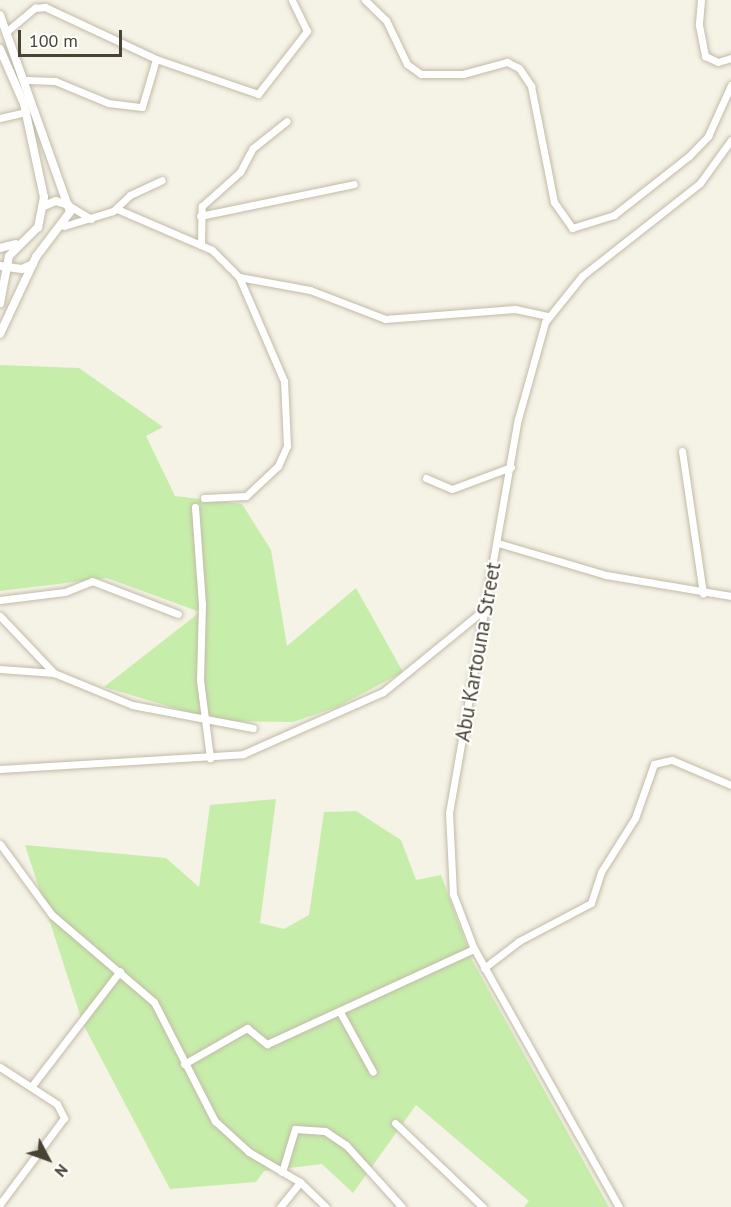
<!DOCTYPE html>
<html>
<head>
<meta charset="utf-8">
<style>
  body { margin:0 }
  #map { position:relative; width:731px; height:1207px; overflow:hidden; background:#f5f2e6; font-family:"PT Sans",sans-serif }
  div>[style] { position:absolute }
  [style*='--x'] { left:calc(var(--x)*1px); top:calc(var(--y)*1px); width:calc(var(--w)*1px); rotate:calc(var(--a)*1deg) }
  .green>* { inset:0; background:#c7edaa }
  .roads { filter:drop-shadow(0 0 2px #c1bba7) drop-shadow(0 0 2px #c1bba7) }
  .minor>* { height:7px; margin:-3.5px; padding:0 3.5px; transform-origin:3.5px; border-radius:3.5px; background:#fff }
  .tertiary>* { height:8px; margin:-4px; padding:0 4px; transform-origin:4px; border-radius:4px; background:#fff }
  span { translate:-50% -50%; white-space:nowrap; text-align:center; line-height:1.15; -webkit-text-stroke:4.5px #fff; paint-order:stroke }
  .street-label { font-size:21px; color:#484334 }
  .north { position:absolute; left:18px; top:1129px; width:60px; height:60px; -webkit-text-stroke:4px #fff; paint-order:stroke; rotate:131deg; font-size:16px; font-weight:700; line-height:24px; text-align:center; color:#484334 }
  .north::after { content:''; display:block; margin:auto; width:21px; height:27px; background:#484334; clip-path:polygon(50% 0,100% 100%,50% 72%,0 100%) }
  .scale { position:absolute; left:18px; top:30px; width:104px; height:27px; box-sizing:border-box; border:3px solid #484334; border-top:0; padding-left:8px; font-size:18px; line-height:21px; white-space:nowrap; color:#484334; -webkit-text-stroke:4px #fff; paint-order:stroke }
</style>
</head>
<body>
<div id="map">
  <div class="green">
    <div style="clip-path:polygon(0 365px,79px 368px,163px 427px,146px 436px,175px 496px,242px 504px,271px 550px,287px 646px,356px 588px,403px 672px,337px 707px,293px 722px,218px 721px,104px 687px,200px 612px,107px 578px,0 591px)"></div>
    <div style="clip-path:polygon(276px 799px,260px 923px,284px 929px,309px 915px,324px 812px,356px 811px,401px 840px,416px 880px,441px 875px,472px 960px,609px 1207px,524px 1207px,529px 1201px,416px 1105px,353px 1193px,322px 1164px,264px 1171px,256px 1182px,170px 1189px,83px 1024px,25px 845px,166px 858px,199px 887px,210px 805px)"></div>
  </div>
  <div class="roads">
    <div class="minor">
      <div style="--x:365;--y:0;--w:29;--a:44"></div>
      <div style="--x:386;--y:20;--w:49;--a:64.5"></div>
      <div style="--x:407;--y:64;--w:17;--a:36"></div>
      <div style="--x:421;--y:74;--w:42;--a:0"></div>
      <div style="--x:463;--y:74;--w:46;--a:-15.3"></div>
      <div style="--x:507;--y:62;--w:13;--a:27"></div>
      <div style="--x:519;--y:68;--w:22;--a:56"></div>
      <div style="--x:531;--y:86;--w:118;--a:78.8"></div>
      <div style="--x:554;--y:202;--w:32;--a:55"></div>
      <div style="--x:572;--y:228;--w:44;--a:-17.2"></div>
      <div style="--x:614;--y:215;--w:95;--a:-38.2"></div>
      <div style="--x:689;--y:156;--w:28;--a:-46"></div>
      <div style="--x:708;--y:136;--w:56;--a:-65.7"></div>
      <div style="--x:701;--y:0;--w:25;--a:95"></div>
      <div style="--x:699;--y:25;--w:32;--a:79"></div>
      <div style="--x:705;--y:56;--w:14;--a:25"></div>
      <div style="--x:718;--y:62;--w:14;--a:-17"></div>
      <div style="--x:6;--y:32;--w:38;--a:-40"></div>
      <div style="--x:35;--y:8;--w:10;--a:-6"></div>
      <div style="--x:45;--y:7;--w:123;--a:25.1"></div>
      <div style="--x:156;--y:59;--w:108;--a:18.9"></div>
      <div style="--x:258;--y:94;--w:80;--a:-52.1"></div>
      <div style="--x:307;--y:31;--w:34;--a:-116"></div>
      <div style="--x:27;--y:80;--w:28;--a:2"></div>
      <div style="--x:55;--y:81;--w:57;--a:22.5"></div>
      <div style="--x:108;--y:103;--w:34;--a:7"></div>
      <div style="--x:142;--y:107;--w:50;--a:-73.7"></div>
      <div style="--x:0;--y:118;--w:27;--a:-13"></div>
      <div style="--x:68;--y:205;--w:27;--a:31"></div>
      <div style="--x:117;--y:209;--w:103;--a:23.3"></div>
      <div style="--x:212;--y:250;--w:38;--a:45"></div>
      <div style="--x:239;--y:277;--w:72;--a:10.4"></div>
      <div style="--x:310;--y:290;--w:80;--a:21.1"></div>
      <div style="--x:385;--y:319;--w:130;--a:-4.4"></div>
      <div style="--x:515;--y:309;--w:34;--a:12"></div>
      <div style="--x:200;--y:216;--w:157;--a:-11.7"></div>
      <div style="--x:64;--y:226;--w:51;--a:-17"></div>
      <div style="--x:113;--y:211;--w:23;--a:-43"></div>
      <div style="--x:130;--y:195;--w:35;--a:-25"></div>
      <div style="--x:201;--y:245;--w:39;--a:-89"></div>
      <div style="--x:202;--y:206;--w:51;--a:-41.8"></div>
      <div style="--x:240;--y:172;--w:27;--a:-62"></div>
      <div style="--x:253;--y:148;--w:43;--a:-38.5"></div>
      <div style="--x:682;--y:451;--w:144;--a:81.6"></div>
      <div style="--x:426;--y:478;--w:28;--a:23"></div>
      <div style="--x:452;--y:489;--w:63;--a:-20.4"></div>
      <div style="--x:204;--y:498;--w:42;--a:-2.7"></div>
      <div style="--x:246;--y:496;--w:44;--a:-43.2"></div>
      <div style="--x:278;--y:466;--w:22;--a:-66"></div>
      <div style="--x:287;--y:446;--w:65;--a:-92.6"></div>
      <div style="--x:284;--y:381;--w:113;--a:-113.4"></div>
      <div style="--x:195;--y:507;--w:97;--a:85.9"></div>
      <div style="--x:202;--y:604;--w:76;--a:91.5"></div>
      <div style="--x:200;--y:680;--w:79;--a:82.7"></div>
      <div style="--x:498;--y:543;--w:113;--a:16.5"></div>
      <div style="--x:606;--y:575;--w:127;--a:9.5"></div>
      <div style="--x:0;--y:600;--w:65;--a:-7"></div>
      <div style="--x:65;--y:592;--w:29;--a:-22"></div>
      <div style="--x:92;--y:581;--w:92;--a:21"></div>
      <div style="--x:0;--y:616;--w:79;--a:46.5"></div>
      <div style="--x:0;--y:669;--w:54;--a:4.2"></div>
      <div style="--x:54;--y:673;--w:84;--a:22.3"></div>
      <div style="--x:132;--y:705;--w:123;--a:10.8"></div>
      <div style="--x:0;--y:769;--w:243;--a:-3.5"></div>
      <div style="--x:243;--y:754;--w:153;--a:-23.9"></div>
      <div style="--x:383;--y:692;--w:133;--a:-39.2"></div>
      <div style="--x:0;--y:844;--w:88;--a:53.8"></div>
      <div style="--x:52;--y:915;--w:134;--a:40.5"></div>
      <div style="--x:154;--y:1002;--w:134;--a:62.9"></div>
      <div style="--x:215;--y:1121;--w:46;--a:42.4"></div>
      <div style="--x:249;--y:1152;--w:59;--a:30.5"></div>
      <div style="--x:484;--y:968;--w:44;--a:-37.6"></div>
      <div style="--x:519;--y:941;--w:81;--a:-27.8"></div>
      <div style="--x:591;--y:903;--w:33;--a:-72"></div>
      <div style="--x:601;--y:872;--w:64;--a:-57.8"></div>
      <div style="--x:635;--y:818;--w:57;--a:-70.6"></div>
      <div style="--x:654;--y:764;--w:18;--a:-13"></div>
      <div style="--x:672;--y:760;--w:64;--a:23"></div>
      <div style="--x:340;--y:1012;--w:68;--a:61.2"></div>
      <div style="--x:184;--y:1064;--w:73;--a:-29.7"></div>
      <div style="--x:247;--y:1028;--w:26;--a:39"></div>
      <div style="--x:267;--y:1044;--w:228;--a:-24.7"></div>
      <div style="--x:0;--y:1067;--w:68;--a:33"></div>
      <div style="--x:57;--y:1104;--w:16;--a:63"></div>
      <div style="--x:64;--y:1118;--w:107;--a:126.7"></div>
      <div style="--x:31;--y:1087;--w:146;--a:-52.5"></div>
      <div style="--x:395;--y:1123;--w:122;--a:43.7"></div>
      <div style="--x:282;--y:1172;--w:45;--a:-73.2"></div>
      <div style="--x:295;--y:1129;--w:30;--a:4"></div>
      <div style="--x:325;--y:1131;--w:25;--a:34"></div>
      <div style="--x:346;--y:1145;--w:84;--a:47.9"></div>
      <div style="--x:280;--y:1207;--w:32;--a:-51"></div>
      <div style="--x:300;--y:1182;--w:36;--a:44"></div>
      <div style="--x:619;--y:1207;--w:296;--a:-119.3"></div>
      <div style="--x:474;--y:949;--w:59;--a:-110.9"></div>
      <div style="--x:453;--y:894;--w:81;--a:-92.8"></div>
      <div style="--x:449;--y:813;--w:400;--a:-80.1"></div>
      <div style="--x:518;--y:419;--w:101;--a:-74.4"></div>
      <div style="--x:545;--y:322;--w:59;--a:-51.2"></div>
      <div style="--x:582;--y:276;--w:150;--a:-38.2"></div>
      <div style="--x:700;--y:183;--w:53;--a:-54.2"></div>
    </div>
    <div class="tertiary">
      <div style="--x:0;--y:15;--w:209;--a:70.4"></div>
      <div style="--x:70;--y:212;--w:56;--a:127.1"></div>
      <div style="--x:36;--y:257;--w:85;--a:115.1"></div>
      <div style="--x:0;--y:49;--w:60;--a:66.4"></div>
      <div style="--x:24;--y:104;--w:95;--a:77.9"></div>
      <div style="--x:44;--y:197;--w:31;--a:101"></div>
      <div style="--x:38;--y:227;--w:41;--a:135"></div>
      <div style="--x:9;--y:256;--w:48;--a:100.8"></div>
      <div style="--x:44;--y:206;--w:13;--a:-23"></div>
      <div style="--x:56;--y:201;--w:13;--a:18"></div>
      <div style="--x:0;--y:248;--w:16;--a:-14"></div>
      <div style="--x:0;--y:266;--w:22;--a:8"></div>
      <div style="--x:22;--y:269;--w:12;--a:-24"></div>
    </div>
  </div>
  <div class="street-label">
    <span style="left:478px;top:652px;rotate:-80deg">Abu Kartouna Street</span>
  </div>
  <div class="north">N</div>
  <div class="scale">100 m</div>
</div>
</body>
</html>
